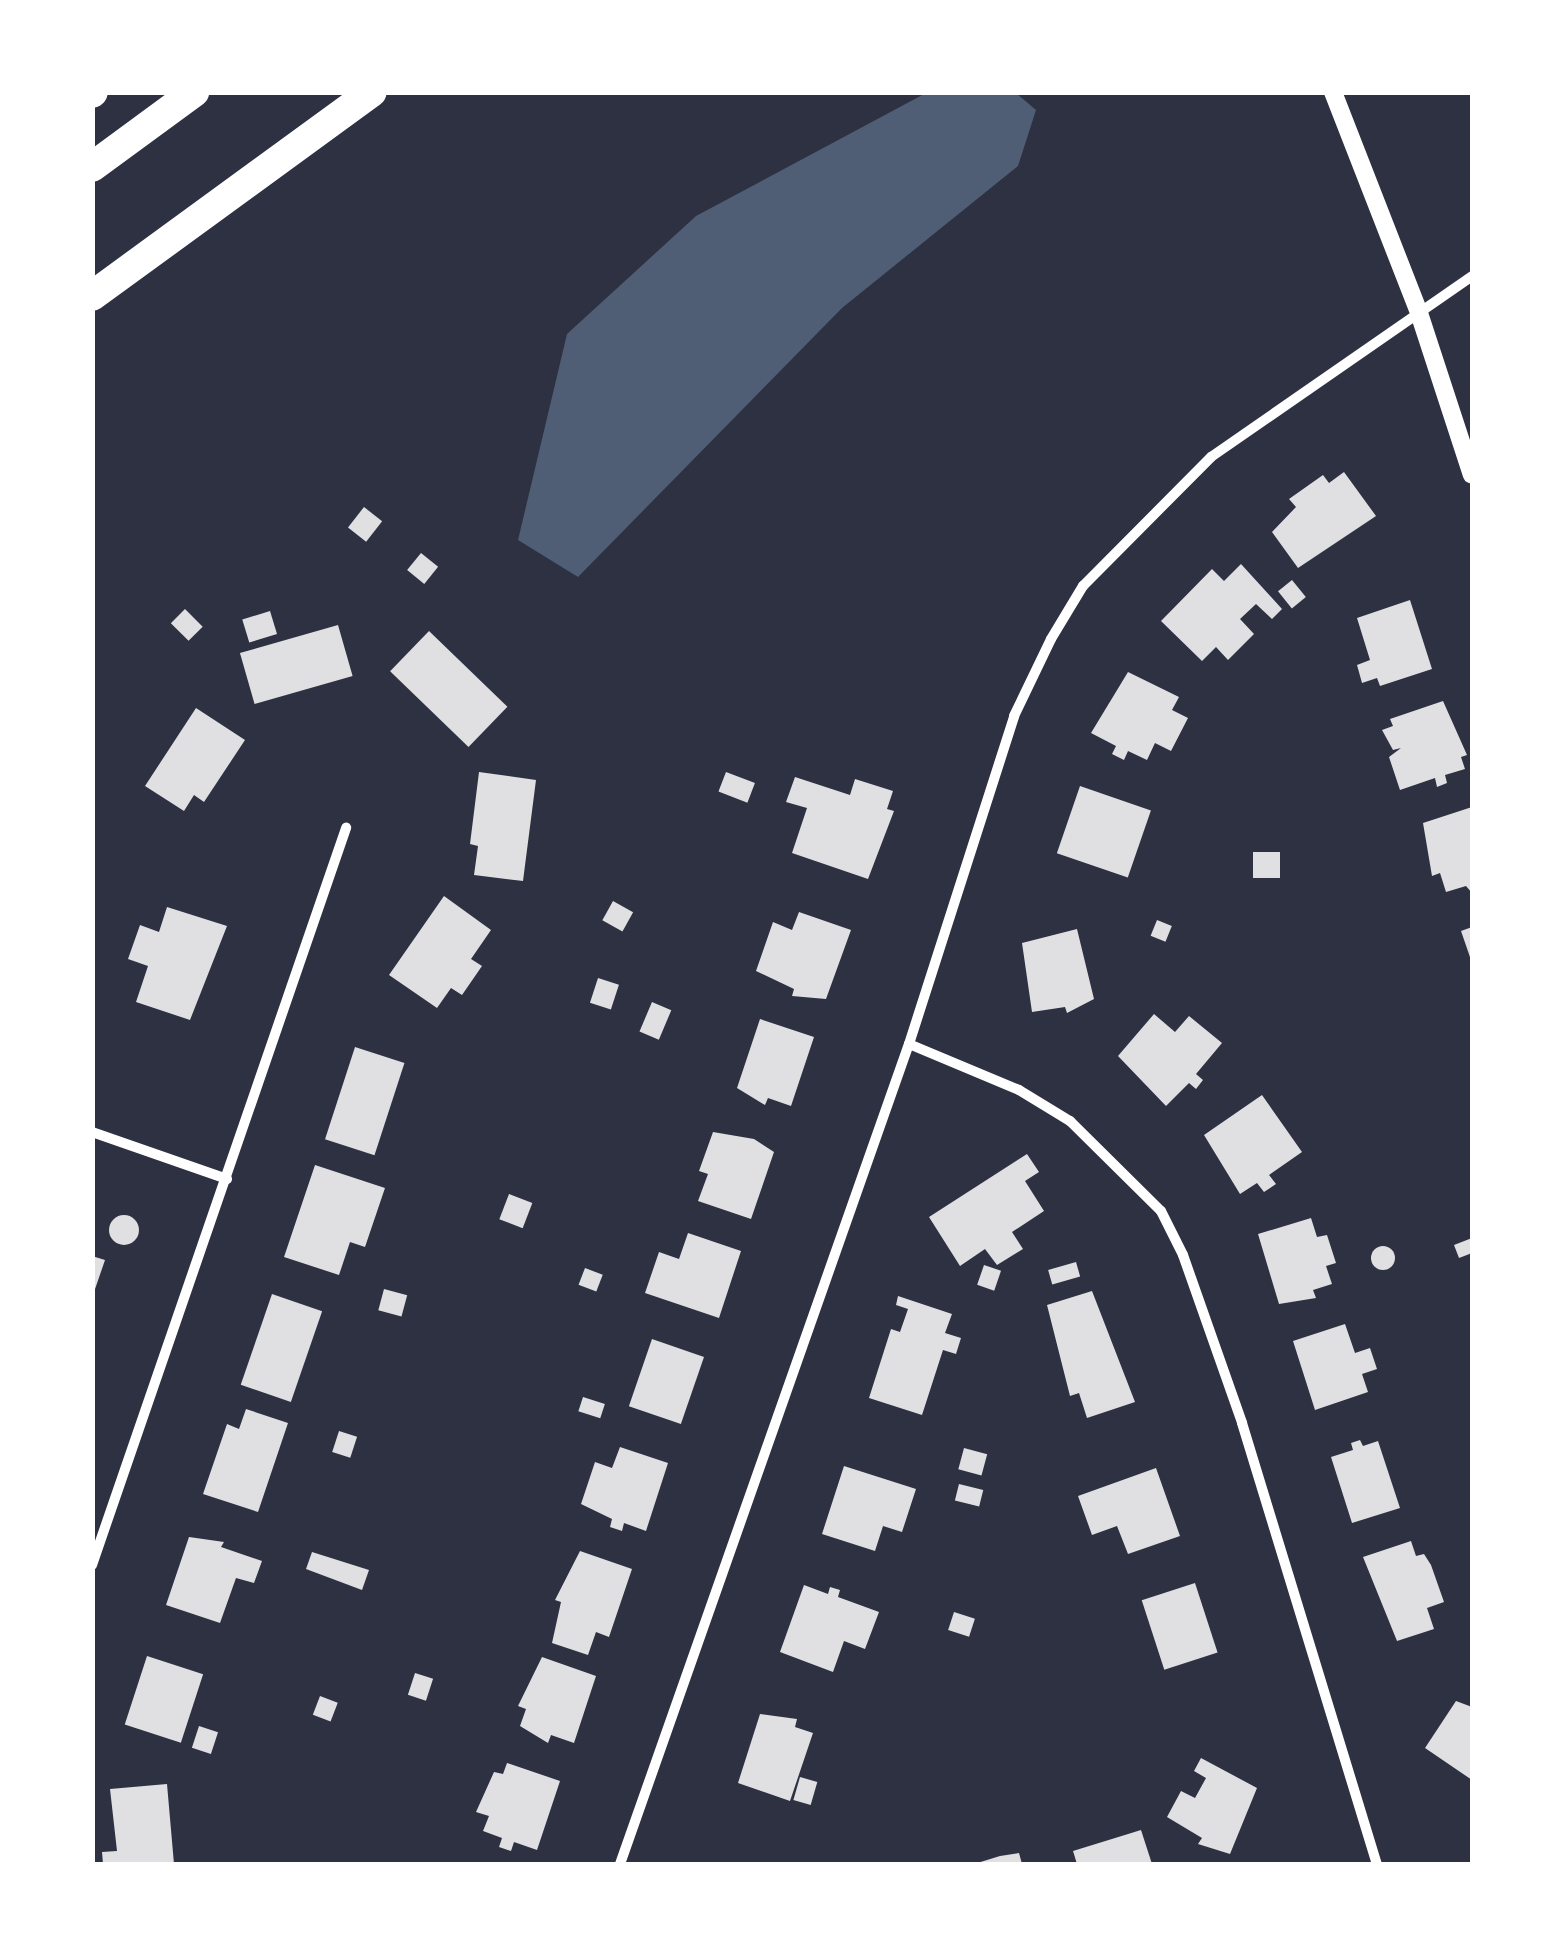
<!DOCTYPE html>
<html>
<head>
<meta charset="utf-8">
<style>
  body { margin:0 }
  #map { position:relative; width:1565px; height:1957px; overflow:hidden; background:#2d3142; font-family:Lato,sans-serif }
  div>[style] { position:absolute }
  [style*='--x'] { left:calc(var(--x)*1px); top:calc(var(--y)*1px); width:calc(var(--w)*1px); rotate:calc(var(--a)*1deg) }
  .water>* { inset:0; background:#4f5d75 }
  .building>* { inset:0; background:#e0e0e3; transform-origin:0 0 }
  .round { border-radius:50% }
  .minor>* { height:10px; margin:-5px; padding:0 5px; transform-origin:5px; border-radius:5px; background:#fff }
  .tertiary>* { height:18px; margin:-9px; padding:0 9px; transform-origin:9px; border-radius:9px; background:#fff }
  .motorway>* { height:30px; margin:-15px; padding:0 15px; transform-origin:15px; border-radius:15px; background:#fff }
  span { translate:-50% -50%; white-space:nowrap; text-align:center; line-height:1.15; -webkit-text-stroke:10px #fff; paint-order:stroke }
  .frame { position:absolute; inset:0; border:95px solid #fff; pointer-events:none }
</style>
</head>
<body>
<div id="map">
  <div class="water">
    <div style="clip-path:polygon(926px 93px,1016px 93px,1036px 110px,1018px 166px,842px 308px,578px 577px,518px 540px,567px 334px,696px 216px)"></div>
  </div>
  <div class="building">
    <div style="clip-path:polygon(1344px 472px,1376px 516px,1298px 568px,1272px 532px,1296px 507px,1289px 499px,1323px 475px,1329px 483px)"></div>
    <div style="left:364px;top:507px;width:23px;height:26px;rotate:38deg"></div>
    <div style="left:421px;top:553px;width:22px;height:22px;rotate:39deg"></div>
    <div style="clip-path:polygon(1241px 564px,1282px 609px,1272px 619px,1256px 604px,1240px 619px,1254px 634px,1228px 660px,1216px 647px,1202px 661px,1161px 621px,1212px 569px,1224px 581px)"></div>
    <div style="left:1292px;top:580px;width:22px;height:18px;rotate:51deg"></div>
    <div style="clip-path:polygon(1410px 600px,1432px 669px,1380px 686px,1377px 678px,1362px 683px,1357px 665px,1370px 660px,1357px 618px)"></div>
    <div style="left:185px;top:609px;width:25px;height:20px;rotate:45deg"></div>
    <div style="left:270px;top:611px;width:24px;height:29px;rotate:73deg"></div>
    <div style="left:338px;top:625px;width:53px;height:102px;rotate:74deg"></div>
    <div style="left:429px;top:631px;width:109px;height:56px;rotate:44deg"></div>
    <div style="clip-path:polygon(1128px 672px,1179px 697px,1172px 710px,1188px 718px,1171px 751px,1155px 743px,1147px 760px,1128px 751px,1124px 760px,1112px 754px,1116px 746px,1091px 733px)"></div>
    <div style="clip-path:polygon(1443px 701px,1467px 755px,1461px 757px,1465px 769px,1445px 775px,1447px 783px,1437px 787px,1435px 778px,1400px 790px,1389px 757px,1401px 748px,1393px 750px,1382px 730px,1393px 726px,1390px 719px)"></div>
    <div style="clip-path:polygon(196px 708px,245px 740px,204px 802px,194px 795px,184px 811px,145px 786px)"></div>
    <div style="clip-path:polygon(479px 772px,536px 780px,523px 881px,474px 875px,478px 846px,470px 844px)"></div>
    <div style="left:726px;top:772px;width:31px;height:21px;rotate:21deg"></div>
    <div style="clip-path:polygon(795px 777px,850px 795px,855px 779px,893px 791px,887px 809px,894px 811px,868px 879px,792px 853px,807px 808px,786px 802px)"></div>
    <div style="left:1080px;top:786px;width:75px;height:71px;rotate:19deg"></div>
    <div style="clip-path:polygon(1472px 807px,1472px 893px,1466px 886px,1446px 892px,1440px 873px,1432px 876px,1423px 823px)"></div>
    <div style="left:1253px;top:852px;width:27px;height:26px"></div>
    <div style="clip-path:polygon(444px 896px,491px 930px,471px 959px,482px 966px,462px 995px,451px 988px,437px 1008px,389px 975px)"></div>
    <div style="left:613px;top:901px;width:23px;height:22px;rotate:29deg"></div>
    <div style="clip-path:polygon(167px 907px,227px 926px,190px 1020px,136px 1002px,148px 966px,128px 959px,140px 925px,159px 932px)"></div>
    <div style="clip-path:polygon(799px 912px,851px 930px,826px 999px,792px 996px,794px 989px,756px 971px,773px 922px,792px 930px)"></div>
    <div style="left:1157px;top:920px;width:16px;height:17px;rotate:22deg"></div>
    <div style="clip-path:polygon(1472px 927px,1472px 963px,1461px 931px)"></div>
    <div style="clip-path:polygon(1077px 929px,1094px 999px,1067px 1013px,1065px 1007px,1032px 1012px,1022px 943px)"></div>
    <div style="left:598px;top:978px;width:22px;height:26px;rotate:18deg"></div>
    <div style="left:652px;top:1002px;width:21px;height:32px;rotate:23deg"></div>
    <div style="clip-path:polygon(1154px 1014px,1175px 1032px,1189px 1016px,1222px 1043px,1196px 1074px,1203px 1080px,1196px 1089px,1189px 1083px,1166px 1106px,1118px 1056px)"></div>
    <div style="clip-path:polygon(760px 1019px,814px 1037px,791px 1106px,768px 1098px,765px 1105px,737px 1088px)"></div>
    <div style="left:355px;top:1047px;width:52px;height:97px;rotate:18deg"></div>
    <div style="clip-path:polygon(1262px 1095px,1302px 1152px,1269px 1175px,1276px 1184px,1264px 1192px,1257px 1183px,1240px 1194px,1204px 1135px)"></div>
    <div style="clip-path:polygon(713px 1132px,754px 1139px,774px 1152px,751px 1219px,698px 1201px,708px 1174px,699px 1171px)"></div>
    <div style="clip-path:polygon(1027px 1154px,1039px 1172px,1025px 1181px,1044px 1211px,1012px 1232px,1023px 1249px,997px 1265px,985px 1249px,960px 1266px,929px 1217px)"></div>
    <div style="clip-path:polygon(315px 1165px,385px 1188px,365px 1247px,350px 1242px,339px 1275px,284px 1257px)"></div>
    <div style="left:509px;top:1194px;width:25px;height:27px;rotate:21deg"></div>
    <div class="round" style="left:109px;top:1215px;width:30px;height:30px"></div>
    <div style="clip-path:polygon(1311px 1218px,1317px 1237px,1327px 1235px,1336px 1263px,1326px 1266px,1332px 1284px,1313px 1290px,1316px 1298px,1279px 1304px,1258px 1234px)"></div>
    <div style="clip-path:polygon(688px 1233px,741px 1251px,719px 1318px,645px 1293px,659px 1252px,679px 1259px)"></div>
    <div style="clip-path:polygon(1472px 1238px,1472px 1253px,1459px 1258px,1454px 1245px)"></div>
    <div class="round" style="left:1371px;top:1246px;width:24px;height:24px"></div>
    <div style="clip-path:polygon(92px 1256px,105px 1260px,93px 1295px,92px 1295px)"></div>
    <div style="left:1076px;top:1262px;width:15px;height:29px;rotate:74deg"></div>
    <div style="left:984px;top:1265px;width:18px;height:21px;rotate:19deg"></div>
    <div style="left:585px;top:1268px;width:19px;height:18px;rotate:21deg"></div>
    <div style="left:384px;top:1289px;width:24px;height:22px;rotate:15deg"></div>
    <div style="clip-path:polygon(1092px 1291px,1135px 1402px,1087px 1418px,1079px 1393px,1070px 1396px,1047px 1305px)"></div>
    <div style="left:272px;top:1294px;width:53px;height:96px;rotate:19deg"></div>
    <div style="clip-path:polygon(898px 1296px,952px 1314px,945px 1333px,961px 1338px,956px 1354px,943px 1350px,922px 1415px,869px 1398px,891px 1329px,900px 1332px,908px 1309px,896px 1305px)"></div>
    <div style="clip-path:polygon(1345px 1324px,1355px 1353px,1370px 1348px,1377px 1369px,1362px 1374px,1368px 1392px,1315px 1410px,1293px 1341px)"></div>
    <div style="left:652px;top:1339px;width:55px;height:71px;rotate:19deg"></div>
    <div style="left:583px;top:1397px;width:23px;height:15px;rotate:18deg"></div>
    <div style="clip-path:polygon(246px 1409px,288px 1423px,258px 1512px,203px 1494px,227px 1424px,239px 1429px)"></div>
    <div style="left:339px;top:1431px;width:19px;height:22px;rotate:18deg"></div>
    <div style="clip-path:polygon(1360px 1440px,1363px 1446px,1378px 1441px,1400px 1508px,1352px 1523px,1331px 1457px,1353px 1450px,1351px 1443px)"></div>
    <div style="clip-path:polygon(620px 1447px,668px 1463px,646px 1531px,624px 1523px,622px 1531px,610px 1527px,612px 1519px,581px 1504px,595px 1462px,612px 1468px)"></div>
    <div style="left:964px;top:1448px;width:24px;height:22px;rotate:15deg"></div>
    <div style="clip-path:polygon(844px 1466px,916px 1489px,902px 1532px,883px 1526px,875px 1551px,822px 1534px)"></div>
    <div style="clip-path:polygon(1156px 1468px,1180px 1536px,1128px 1554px,1117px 1526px,1092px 1535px,1078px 1496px)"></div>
    <div style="left:959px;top:1484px;width:25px;height:17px;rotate:14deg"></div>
    <div style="clip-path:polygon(189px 1537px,224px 1542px,221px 1547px,262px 1561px,254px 1583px,236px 1578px,220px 1623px,166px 1605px)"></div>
    <div style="clip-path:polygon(1411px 1541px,1416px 1556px,1424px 1554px,1431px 1565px,1444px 1602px,1427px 1608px,1434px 1629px,1397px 1641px,1363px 1557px)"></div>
    <div style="clip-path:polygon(580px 1551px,632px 1569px,609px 1637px,596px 1632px,588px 1655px,552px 1643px,561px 1602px,555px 1600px)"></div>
    <div style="clip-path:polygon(312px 1552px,369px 1570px,362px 1590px,306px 1569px)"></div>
    <div style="left:1195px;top:1583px;width:73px;height:56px;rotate:72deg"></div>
    <div style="clip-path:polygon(804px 1585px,828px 1594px,830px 1587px,840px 1590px,838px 1597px,879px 1612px,865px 1649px,844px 1641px,833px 1672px,780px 1652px)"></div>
    <div style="left:954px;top:1612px;width:22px;height:19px;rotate:18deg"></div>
    <div style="left:147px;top:1656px;width:59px;height:72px;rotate:18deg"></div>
    <div style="clip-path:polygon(542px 1657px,596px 1676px,574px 1743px,551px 1735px,548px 1743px,520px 1726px,526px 1709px,518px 1706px)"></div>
    <div style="left:415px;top:1673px;width:19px;height:23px;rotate:18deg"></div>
    <div style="left:320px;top:1696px;width:19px;height:20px;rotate:21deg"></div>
    <div style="clip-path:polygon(1456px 1701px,1472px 1707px,1472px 1780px,1425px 1748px)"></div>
    <div style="clip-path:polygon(760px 1714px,797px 1719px,795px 1727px,813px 1733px,790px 1801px,738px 1783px)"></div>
    <div style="left:199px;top:1726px;width:20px;height:23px;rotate:18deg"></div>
    <div style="clip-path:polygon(1201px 1758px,1257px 1788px,1230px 1854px,1198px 1844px,1202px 1838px,1167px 1817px,1181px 1791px,1195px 1798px,1206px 1778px,1194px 1771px)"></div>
    <div style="clip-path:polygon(507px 1763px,560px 1781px,537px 1850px,514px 1842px,511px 1851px,499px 1847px,502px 1838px,483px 1831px,489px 1816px,476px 1812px,494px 1772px,503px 1774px)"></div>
    <div style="left:800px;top:1777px;width:18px;height:24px;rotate:16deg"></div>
    <div style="clip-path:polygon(167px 1784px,174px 1864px,103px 1864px,102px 1852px,117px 1851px,110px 1789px)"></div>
    <div style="clip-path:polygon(1141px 1830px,1152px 1864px,1077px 1864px,1073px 1851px)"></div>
    <div style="clip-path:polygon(1019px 1853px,1022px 1864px,974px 1864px,1000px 1856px)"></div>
  </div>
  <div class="minor">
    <div style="--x:909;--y:1044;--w:119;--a:22.7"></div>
    <div style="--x:1019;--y:1090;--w:60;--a:31.3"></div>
    <div style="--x:1070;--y:1121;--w:128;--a:44.7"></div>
    <div style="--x:1161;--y:1211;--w:49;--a:63.4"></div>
    <div style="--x:1183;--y:1255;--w:178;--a:70.6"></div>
    <div style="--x:1242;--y:1423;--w:461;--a:73"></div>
    <div style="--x:92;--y:1132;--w:143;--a:19.2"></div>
    <div style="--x:92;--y:1565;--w:780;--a:-70.98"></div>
    <div style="--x:620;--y:1864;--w:869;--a:-70.59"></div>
    <div style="--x:909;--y:1044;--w:344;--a:-72.2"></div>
    <div style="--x:1014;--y:716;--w:85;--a:-64.3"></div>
    <div style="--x:1051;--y:639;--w:62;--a:-58.9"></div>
    <div style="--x:1083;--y:586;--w:182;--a:-45.2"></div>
    <div style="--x:1211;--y:457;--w:318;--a:-34.7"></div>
  </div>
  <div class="tertiary">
    <div style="--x:1333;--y:92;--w:237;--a:68.7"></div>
    <div style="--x:1419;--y:313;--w:170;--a:71.9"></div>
  </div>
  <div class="motorway">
    <div style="--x:92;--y:93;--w:1;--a:-45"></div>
    <div style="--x:92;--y:167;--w:127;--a:-36.3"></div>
    <div style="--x:92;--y:296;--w:346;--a:-36.1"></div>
  </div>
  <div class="frame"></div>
</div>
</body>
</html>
